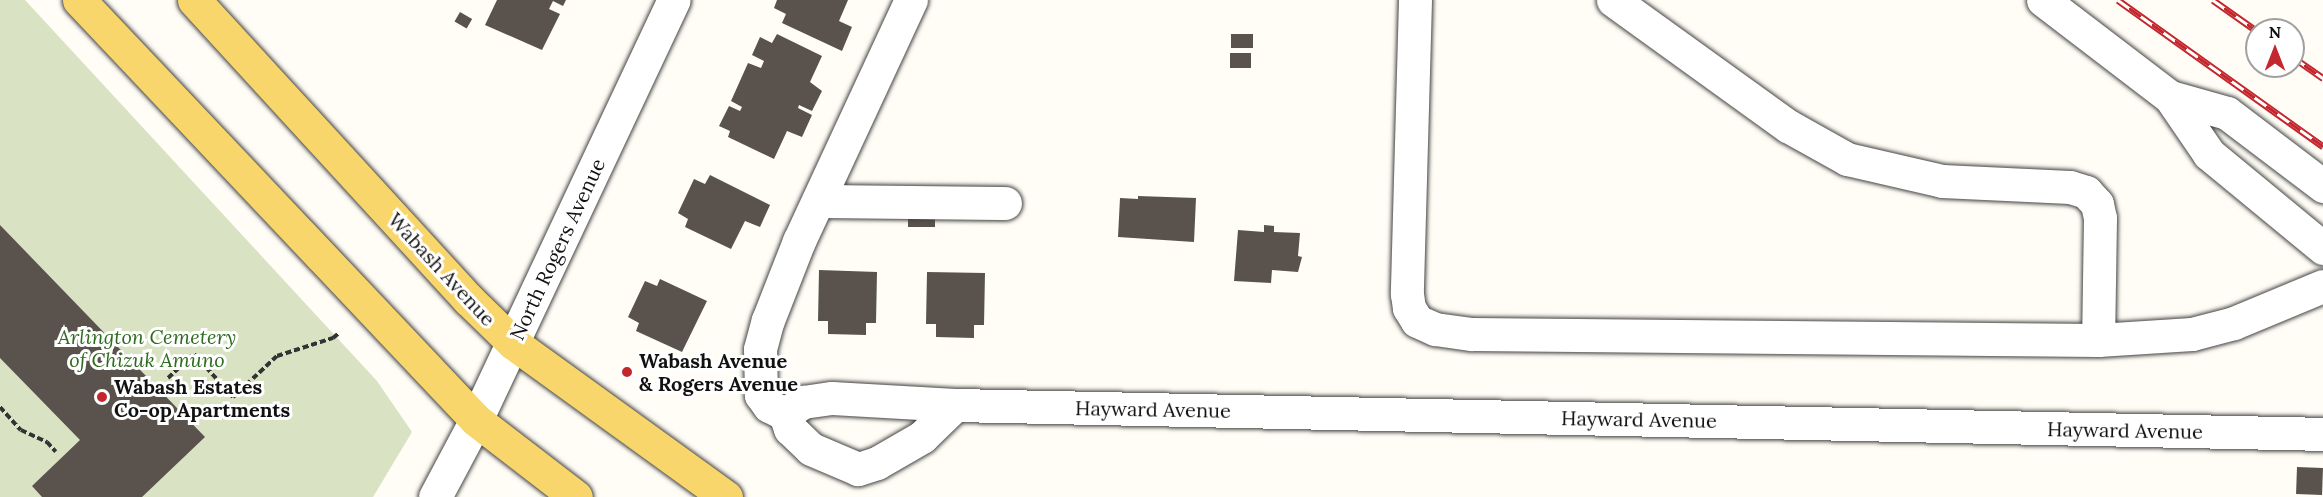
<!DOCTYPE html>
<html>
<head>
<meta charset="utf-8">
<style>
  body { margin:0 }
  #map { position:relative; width:2323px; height:497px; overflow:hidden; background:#fffdf5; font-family:Lora,serif }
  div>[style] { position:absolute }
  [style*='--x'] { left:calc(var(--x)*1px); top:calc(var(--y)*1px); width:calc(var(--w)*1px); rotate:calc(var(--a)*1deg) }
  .cemetery>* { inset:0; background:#d9e3c4 }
  .building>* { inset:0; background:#5a524d; transform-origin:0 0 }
  .path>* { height:4px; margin-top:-2px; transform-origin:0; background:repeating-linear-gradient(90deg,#333 0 6px,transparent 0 9px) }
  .roads { filter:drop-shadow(0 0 2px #444) drop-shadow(0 0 2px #444) }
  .minor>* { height:33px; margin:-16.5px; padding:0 16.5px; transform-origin:16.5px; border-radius:16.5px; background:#fff }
  .major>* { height:33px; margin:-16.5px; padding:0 16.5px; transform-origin:16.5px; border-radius:16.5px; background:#f9d66b }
  .rail>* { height:7px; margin-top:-3.5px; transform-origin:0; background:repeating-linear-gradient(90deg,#fff 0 14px,#c4262e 0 28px); box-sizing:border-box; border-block:2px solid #c4262e }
  .dots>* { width:16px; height:16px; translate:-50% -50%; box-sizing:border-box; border:3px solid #fff; border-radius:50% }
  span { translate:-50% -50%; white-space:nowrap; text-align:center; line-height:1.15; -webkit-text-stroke:6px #fff; paint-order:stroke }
  .street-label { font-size:20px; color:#111 }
  .park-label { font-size:20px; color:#2f6b1f; font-style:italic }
  .poi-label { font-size:20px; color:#111; font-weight:700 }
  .left { translate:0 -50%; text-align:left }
  .north { position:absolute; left:2245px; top:18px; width:60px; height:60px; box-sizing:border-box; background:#fff; border:2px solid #a0a0a0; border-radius:50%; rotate:0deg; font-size:16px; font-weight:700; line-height:24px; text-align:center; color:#111 }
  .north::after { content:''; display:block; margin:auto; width:21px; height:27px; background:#c4262e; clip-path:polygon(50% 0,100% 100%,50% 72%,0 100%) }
</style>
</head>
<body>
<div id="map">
  <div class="cemetery">
    <div style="clip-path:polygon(0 0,25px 0,377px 381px,412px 432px,373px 497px,0 497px)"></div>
  </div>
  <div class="building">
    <div style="clip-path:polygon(497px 0,566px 0,563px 6px,553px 1px,549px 9px,560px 14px,542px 50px,485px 25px)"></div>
    <div style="clip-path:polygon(777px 0,848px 0,839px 21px,852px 27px,842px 51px,782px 23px,786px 14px,774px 8px)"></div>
    <div style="left:460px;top:12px;width:14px;height:11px;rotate:30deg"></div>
    <div style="clip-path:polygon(777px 34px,822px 56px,810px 82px,822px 91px,812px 111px,799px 105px,798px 108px,812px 115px,802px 137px,787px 131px,774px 159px,728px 137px,730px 131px,719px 126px,729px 106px,740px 111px,742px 107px,731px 101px,748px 63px,761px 68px,764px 61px,752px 55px,760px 37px,772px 43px)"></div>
    <div style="left:1231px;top:34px;width:22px;height:14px"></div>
    <div style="left:1230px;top:53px;width:21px;height:15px"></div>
    <div style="clip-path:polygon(710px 175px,770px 205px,760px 227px,745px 221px,731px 249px,685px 227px,688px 219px,678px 213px,694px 179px,705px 184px)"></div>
    <div style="clip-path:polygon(1138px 196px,1196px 198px,1194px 242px,1118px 237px,1120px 198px,1138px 199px)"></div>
    <div style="left:908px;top:215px;width:27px;height:12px"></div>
    <div style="clip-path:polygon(0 225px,205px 437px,142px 497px,42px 497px,32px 486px,80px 440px,0 358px)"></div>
    <div style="clip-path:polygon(1264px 225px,1274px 226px,1274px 232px,1300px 233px,1298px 256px,1302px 257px,1298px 272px,1272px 270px,1271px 283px,1234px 281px,1238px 230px,1264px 232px)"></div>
    <div style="clip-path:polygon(819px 270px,877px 272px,876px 323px,866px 323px,866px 335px,828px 334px,828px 321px,818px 321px)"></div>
    <div style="clip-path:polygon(927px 272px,985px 273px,984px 325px,974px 325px,974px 338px,936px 337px,936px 324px,926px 324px)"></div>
    <div style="clip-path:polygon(660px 279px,707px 301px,682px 352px,636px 331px,639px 323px,628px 317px,645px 281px,657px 286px)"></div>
    <div style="left:2297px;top:467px;width:26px;height:27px;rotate:2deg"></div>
  </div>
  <div class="path">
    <div style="--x:168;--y:378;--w:35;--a:-43"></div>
    <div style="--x:194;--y:354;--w:58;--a:47.8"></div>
    <div style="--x:233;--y:397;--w:60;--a:-43"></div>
    <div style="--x:277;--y:356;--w:59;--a:-17.8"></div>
    <div style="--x:333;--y:338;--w:8;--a:-40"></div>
    <div style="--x:0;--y:407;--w:31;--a:48"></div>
    <div style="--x:21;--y:430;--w:29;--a:25"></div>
    <div style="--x:47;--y:442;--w:13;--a:48"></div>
  </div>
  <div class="roads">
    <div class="minor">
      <div style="--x:1415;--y:0;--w:294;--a:91.6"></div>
      <div style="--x:1407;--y:294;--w:14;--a:82"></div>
      <div style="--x:1409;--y:308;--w:15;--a:58"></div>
      <div style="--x:1417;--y:321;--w:20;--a:24"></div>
      <div style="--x:1435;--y:329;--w:37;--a:8"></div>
      <div style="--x:1472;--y:334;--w:626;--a:0.55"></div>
      <div style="--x:2098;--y:340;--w:94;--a:-3.7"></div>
      <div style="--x:2192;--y:334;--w:43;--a:-14.7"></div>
      <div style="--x:2234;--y:323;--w:96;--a:-22.6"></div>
      <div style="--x:1613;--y:0;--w:216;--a:35.8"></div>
      <div style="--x:1788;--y:126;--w:68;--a:29.2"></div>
      <div style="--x:1847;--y:159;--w:98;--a:13"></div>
      <div style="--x:1942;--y:181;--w:128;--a:2.7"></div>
      <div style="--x:2070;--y:187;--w:17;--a:17"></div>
      <div style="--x:2086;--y:192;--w:16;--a:47"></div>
      <div style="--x:2097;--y:204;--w:14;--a:78"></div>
      <div style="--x:2100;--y:218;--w:122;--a:90.9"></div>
      <div style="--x:2043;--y:0;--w:160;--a:37.4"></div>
      <div style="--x:2170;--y:97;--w:69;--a:55.6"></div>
      <div style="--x:2209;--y:154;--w:148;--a:39.5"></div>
      <div style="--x:2170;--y:97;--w:59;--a:15.7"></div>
      <div style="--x:2227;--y:113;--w:121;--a:37.2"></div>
      <div style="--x:818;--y:201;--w:187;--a:0.6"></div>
      <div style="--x:955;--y:405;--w:46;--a:135.9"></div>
      <div style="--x:922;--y:437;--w:52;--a:150"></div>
      <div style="--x:877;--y:463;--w:20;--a:162"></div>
      <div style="--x:858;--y:469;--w:51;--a:-156.9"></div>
      <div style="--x:811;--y:449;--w:29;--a:-136"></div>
      <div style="--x:790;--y:429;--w:16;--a:-108"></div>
      <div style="--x:785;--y:414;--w:22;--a:-34"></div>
      <div style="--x:803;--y:402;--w:29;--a:-8"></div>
      <div style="--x:832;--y:398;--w:123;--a:3.3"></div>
      <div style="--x:955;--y:405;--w:1368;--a:1.21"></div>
      <div style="--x:785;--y:414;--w:18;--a:-153"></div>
      <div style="--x:769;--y:406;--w:14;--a:-126"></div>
      <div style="--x:761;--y:395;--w:46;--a:-91.2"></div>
      <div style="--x:760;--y:349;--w:30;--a:-75"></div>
      <div style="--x:768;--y:320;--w:85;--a:-68.6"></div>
      <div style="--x:799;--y:241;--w:266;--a:-65.1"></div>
      <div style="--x:435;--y:497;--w:87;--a:-62"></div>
      <div style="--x:476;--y:420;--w:464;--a:-64.8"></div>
    </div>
    <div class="major">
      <div style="--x:79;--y:0;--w:578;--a:46.61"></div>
      <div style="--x:476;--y:420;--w:126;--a:37.6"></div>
      <div style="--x:194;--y:0;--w:407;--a:47.5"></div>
      <div style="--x:469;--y:300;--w:62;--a:44.3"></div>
      <div style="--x:513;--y:343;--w:263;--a:35.9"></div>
    </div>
  </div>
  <div class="rail">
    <div style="--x:2118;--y:0;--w:252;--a:35.5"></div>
    <div style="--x:2213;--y:0;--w:54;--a:35.2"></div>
    <div style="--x:2293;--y:57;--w:37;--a:35"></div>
  </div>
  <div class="dots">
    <div style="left:627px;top:372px;background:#c4262e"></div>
    <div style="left:102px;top:397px;background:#c4262e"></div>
  </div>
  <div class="street-label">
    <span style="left:557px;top:249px;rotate:-65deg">North Rogers Avenue</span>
    <span style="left:442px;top:269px;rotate:47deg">Wabash Avenue</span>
    <span style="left:1153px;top:409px;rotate:1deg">Hayward Avenue</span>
    <span style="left:1639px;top:419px;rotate:1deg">Hayward Avenue</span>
    <span style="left:2125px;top:430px;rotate:1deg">Hayward Avenue</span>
  </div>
  <div class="park-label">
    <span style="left:147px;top:348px">Arlington Cemetery<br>of Chizuk Amuno</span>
  </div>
  <div class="poi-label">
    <span class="left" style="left:639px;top:372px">Wabash Avenue<br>&amp; Rogers Avenue</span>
    <span class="left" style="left:114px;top:398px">Wabash Estates<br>Co-op Apartments</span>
  </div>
  <div class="north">N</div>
</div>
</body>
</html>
